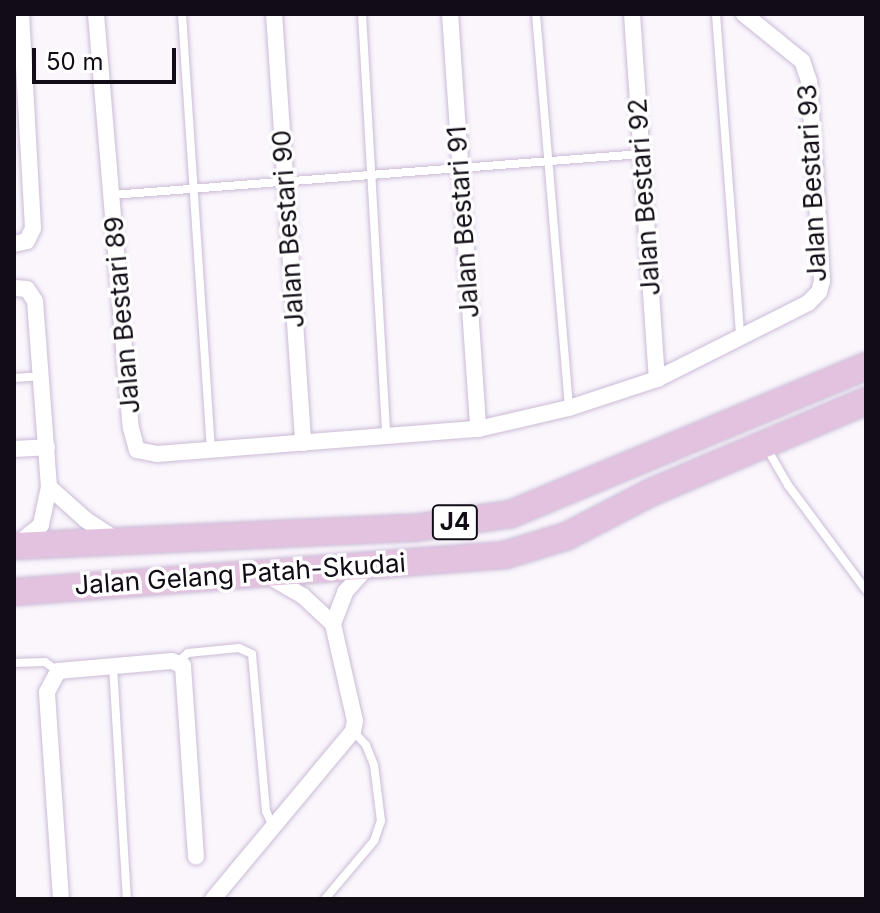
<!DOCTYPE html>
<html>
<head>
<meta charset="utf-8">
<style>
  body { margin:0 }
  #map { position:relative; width:880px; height:913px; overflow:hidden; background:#faf6fc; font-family:Inter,sans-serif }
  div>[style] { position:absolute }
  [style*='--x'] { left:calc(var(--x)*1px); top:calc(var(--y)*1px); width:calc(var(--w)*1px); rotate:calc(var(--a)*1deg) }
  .roads { filter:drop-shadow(0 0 2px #cbbbd6) drop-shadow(0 0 2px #cbbbd6) }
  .lane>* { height:8px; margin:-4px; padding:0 4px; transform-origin:4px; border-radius:4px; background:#fff }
  .street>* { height:16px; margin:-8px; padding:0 8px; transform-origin:8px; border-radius:8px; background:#fff }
  .primary>* { height:26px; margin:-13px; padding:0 13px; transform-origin:13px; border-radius:13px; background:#e3c2e0 }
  span { translate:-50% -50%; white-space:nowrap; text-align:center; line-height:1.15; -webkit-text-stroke:7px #fff; paint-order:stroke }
  .shield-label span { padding:2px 6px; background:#fff; border:2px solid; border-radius:6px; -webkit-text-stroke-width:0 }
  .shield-label { font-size:24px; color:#120c16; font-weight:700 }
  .street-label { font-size:26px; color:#120c16 }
  .frame { position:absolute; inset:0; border:16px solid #120c16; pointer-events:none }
  .scale { position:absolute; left:32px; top:48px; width:144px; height:36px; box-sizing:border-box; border:4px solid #120c16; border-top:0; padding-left:10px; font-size:24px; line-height:28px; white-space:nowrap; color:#120c16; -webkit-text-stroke:6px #fff; paint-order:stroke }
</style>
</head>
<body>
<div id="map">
  <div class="roads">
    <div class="lane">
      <div style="--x:182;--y:14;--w:436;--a:86.2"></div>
      <div style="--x:362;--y:14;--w:423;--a:86.7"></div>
      <div style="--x:536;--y:14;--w:395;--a:85.2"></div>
      <div style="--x:716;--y:14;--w:323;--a:85.7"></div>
      <div style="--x:112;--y:195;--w:531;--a:-4.43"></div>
      <div style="--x:14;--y:378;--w:26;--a:-4"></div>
      <div style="--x:766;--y:447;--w:44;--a:59.9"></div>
      <div style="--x:788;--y:485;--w:131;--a:53.4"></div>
      <div style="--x:178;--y:662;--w:13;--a:-42"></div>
      <div style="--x:188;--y:653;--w:51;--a:-5.6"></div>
      <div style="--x:239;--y:648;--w:14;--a:25"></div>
      <div style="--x:252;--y:654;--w:158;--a:84.9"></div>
      <div style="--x:266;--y:811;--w:17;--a:66"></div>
      <div style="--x:14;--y:663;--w:31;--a:-2"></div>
      <div style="--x:45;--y:662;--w:16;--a:35"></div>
      <div style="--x:113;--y:666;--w:233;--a:86.6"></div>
      <div style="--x:325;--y:899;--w:76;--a:-49.8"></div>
      <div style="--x:374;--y:841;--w:21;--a:-71"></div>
      <div style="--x:381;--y:821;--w:56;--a:-97.1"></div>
      <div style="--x:374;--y:765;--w:22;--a:-112"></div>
      <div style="--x:366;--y:745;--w:19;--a:-133"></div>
    </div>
    <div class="street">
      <div style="--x:96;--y:14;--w:415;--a:85.2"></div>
      <div style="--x:131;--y:428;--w:23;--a:75"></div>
      <div style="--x:137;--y:450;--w:20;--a:11"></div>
      <div style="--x:157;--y:454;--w:322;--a:-4.5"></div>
      <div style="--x:478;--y:429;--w:93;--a:-13"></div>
      <div style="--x:569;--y:408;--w:93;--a:-18.2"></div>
      <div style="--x:657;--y:379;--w:169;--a:-26.7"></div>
      <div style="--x:808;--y:303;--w:16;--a:-45"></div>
      <div style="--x:819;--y:292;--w:11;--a:-75"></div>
      <div style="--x:822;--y:281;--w:200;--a:-93.7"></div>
      <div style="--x:809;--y:81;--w:21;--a:-109"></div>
      <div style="--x:802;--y:61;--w:75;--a:-141"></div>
      <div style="--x:274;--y:14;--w:430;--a:86.1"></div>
      <div style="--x:450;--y:14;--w:416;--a:86.1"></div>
      <div style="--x:632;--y:14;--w:366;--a:86.1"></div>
      <div style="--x:14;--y:244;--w:13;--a:-13"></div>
      <div style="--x:27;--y:241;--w:14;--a:-65"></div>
      <div style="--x:33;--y:228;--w:214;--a:-93.2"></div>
      <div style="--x:14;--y:288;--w:13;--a:4"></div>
      <div style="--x:27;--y:289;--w:14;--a:56"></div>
      <div style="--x:35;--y:301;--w:187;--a:85.7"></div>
      <div style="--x:49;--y:487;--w:39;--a:102"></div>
      <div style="--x:41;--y:525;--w:32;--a:141"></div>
      <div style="--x:14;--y:449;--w:33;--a:-3"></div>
      <div style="--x:49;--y:487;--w:50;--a:41.7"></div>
      <div style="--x:86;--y:520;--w:35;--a:33"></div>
      <div style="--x:267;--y:575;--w:42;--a:30.3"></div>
      <div style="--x:303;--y:596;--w:41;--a:43"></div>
      <div style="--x:333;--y:624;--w:34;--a:-69"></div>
      <div style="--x:345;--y:592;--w:38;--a:-48"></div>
      <div style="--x:61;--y:899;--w:207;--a:-93.9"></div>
      <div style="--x:47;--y:692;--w:24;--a:-62"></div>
      <div style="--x:58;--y:671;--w:114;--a:-5"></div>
      <div style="--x:172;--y:661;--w:12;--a:24"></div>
      <div style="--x:183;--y:666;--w:191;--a:86.1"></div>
      <div style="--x:213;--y:899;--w:219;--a:-50.2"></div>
      <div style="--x:353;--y:731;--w:10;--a:-79"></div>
      <div style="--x:355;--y:721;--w:99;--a:-102.8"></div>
    </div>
    <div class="primary">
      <div style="--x:14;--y:546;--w:400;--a:-2.6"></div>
      <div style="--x:414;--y:528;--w:98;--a:-8.2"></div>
      <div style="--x:511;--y:514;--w:385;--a:-22.6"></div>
      <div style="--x:14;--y:592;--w:492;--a:-4.3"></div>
      <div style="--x:505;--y:555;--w:65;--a:-17"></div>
      <div style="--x:567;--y:536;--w:96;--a:-27.4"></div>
      <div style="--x:652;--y:492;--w:233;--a:-23"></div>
    </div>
  </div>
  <div class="shield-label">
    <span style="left:455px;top:522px">J4</span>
  </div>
  <div class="street-label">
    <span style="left:812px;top:183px;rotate:-93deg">Jalan Bestari 93</span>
    <span style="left:644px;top:197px;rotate:-94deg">Jalan Bestari 92</span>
    <span style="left:463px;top:222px;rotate:-94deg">Jalan Bestari 91</span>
    <span style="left:288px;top:229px;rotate:-94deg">Jalan Bestari 90</span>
    <span style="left:122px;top:315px;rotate:-95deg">Jalan Bestari 89</span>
    <span style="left:240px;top:574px;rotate:-4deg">Jalan Gelang Patah-Skudai</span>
  </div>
  <div class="frame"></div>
  <div class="scale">50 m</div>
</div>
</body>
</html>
